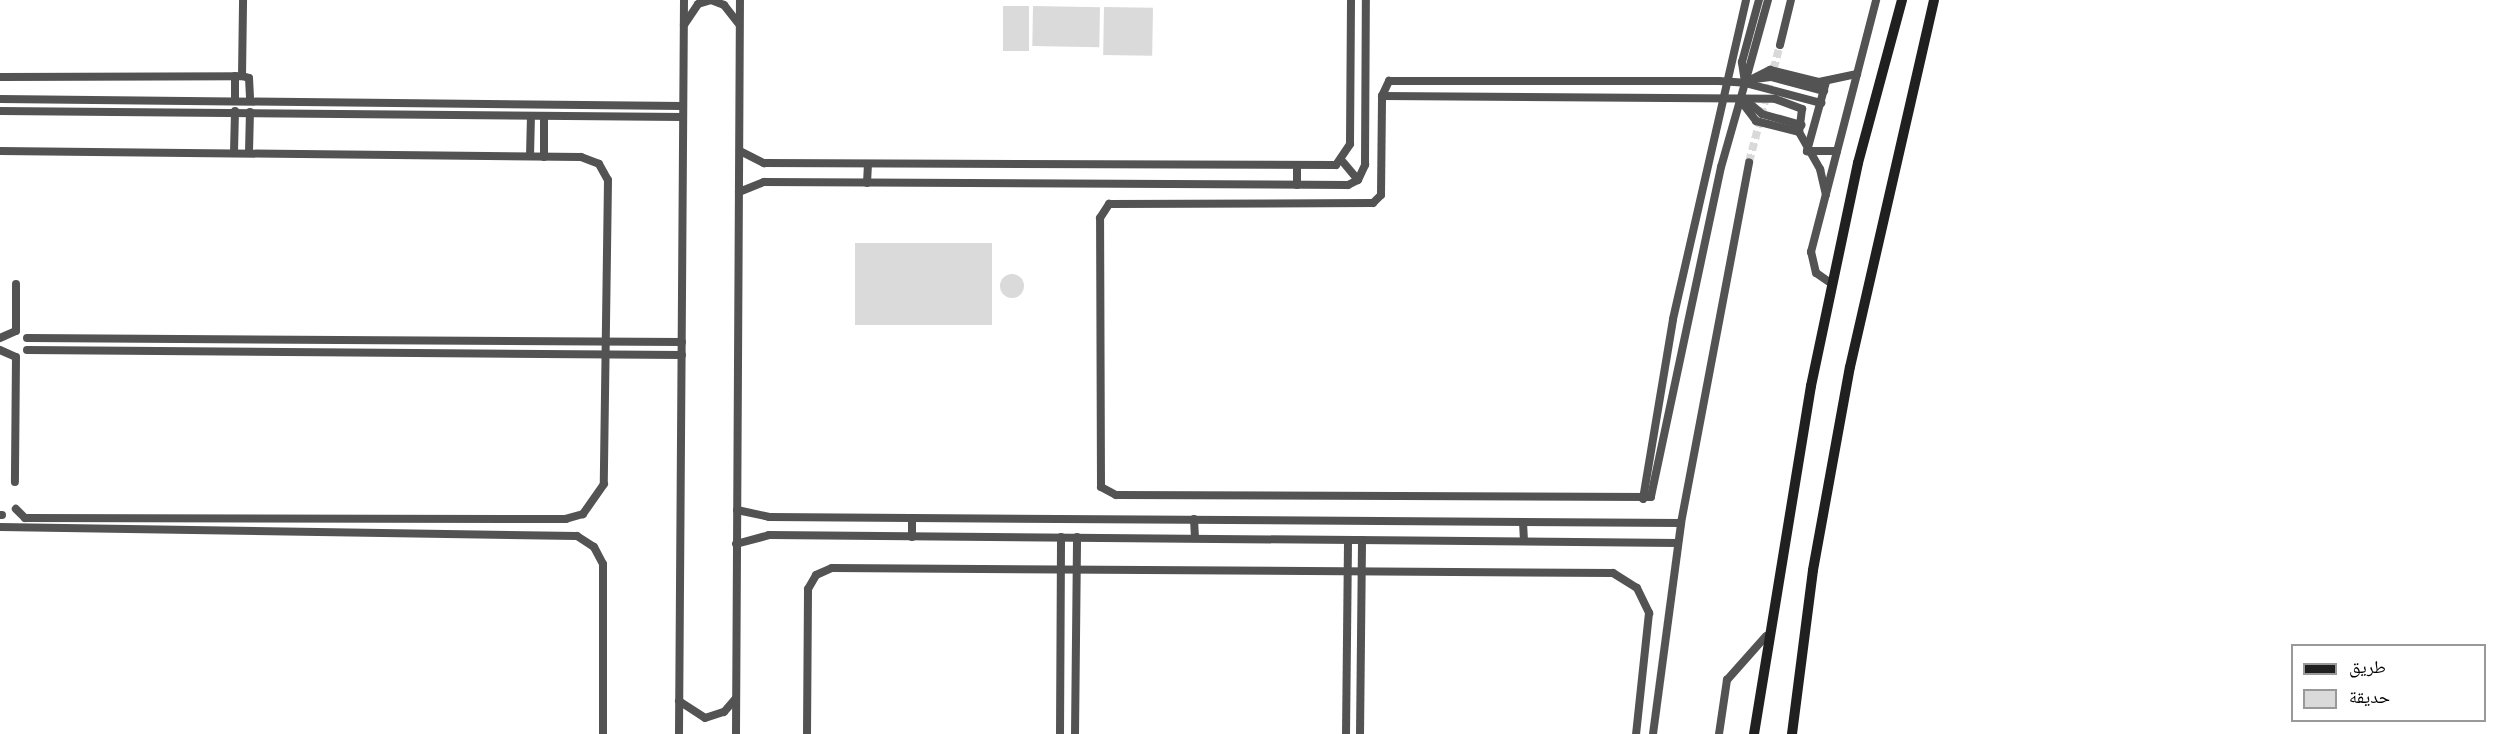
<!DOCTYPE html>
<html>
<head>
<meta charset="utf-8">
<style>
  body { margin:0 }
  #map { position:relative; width:2498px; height:734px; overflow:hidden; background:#fff; font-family:Jost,"Noto Naskh Arabic",sans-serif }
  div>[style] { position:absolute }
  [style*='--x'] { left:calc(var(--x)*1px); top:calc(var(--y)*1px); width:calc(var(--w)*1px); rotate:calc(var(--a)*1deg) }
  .green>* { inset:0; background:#dadada; transform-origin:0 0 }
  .round { border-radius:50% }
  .minor-tunnel>* { height:8px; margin-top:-4px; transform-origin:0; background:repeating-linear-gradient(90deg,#d9d9d9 0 8px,transparent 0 12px) }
  .minor>* { height:8px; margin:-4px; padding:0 4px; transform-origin:4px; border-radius:4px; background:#535353 }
  .secondary>* { height:10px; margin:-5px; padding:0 5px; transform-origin:5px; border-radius:5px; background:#202020 }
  span { translate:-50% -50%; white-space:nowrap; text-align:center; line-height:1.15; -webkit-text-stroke:5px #fff; paint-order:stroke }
  .legend { position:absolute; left:2291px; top:644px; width:195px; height:78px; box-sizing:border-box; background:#fff; border:2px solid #999; margin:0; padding:8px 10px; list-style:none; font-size:18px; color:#000 }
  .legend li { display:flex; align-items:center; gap:12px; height:30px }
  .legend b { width:30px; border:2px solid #999 }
</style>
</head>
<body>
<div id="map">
  <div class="green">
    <div style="left:1003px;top:6px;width:26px;height:45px"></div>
    <div style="left:1033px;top:6px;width:67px;height:40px;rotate:1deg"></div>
    <div style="left:1104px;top:7px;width:49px;height:48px;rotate:1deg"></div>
    <div style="left:855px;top:243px;width:137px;height:82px"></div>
    <div class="round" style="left:1000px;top:274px;width:24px;height:24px"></div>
  </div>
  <div class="minor-tunnel">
    <div style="--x:1749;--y:162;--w:121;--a:-75.2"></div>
  </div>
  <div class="minor">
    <div style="--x:1768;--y:0;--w:86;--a:105.5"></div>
    <div style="--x:1745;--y:83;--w:87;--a:105.9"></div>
    <div style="--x:1721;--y:167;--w:337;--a:102"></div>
    <div style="--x:1651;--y:497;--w:535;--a:-179.79"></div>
    <div style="--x:1116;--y:495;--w:17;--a:-152"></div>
    <div style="--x:1101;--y:487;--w:269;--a:-90.2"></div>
    <div style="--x:1100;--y:218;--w:17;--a:-57"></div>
    <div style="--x:1109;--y:204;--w:264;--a:-0.2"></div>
    <div style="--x:1373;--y:203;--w:11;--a:-45"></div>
    <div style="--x:1381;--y:195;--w:99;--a:-89.4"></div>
    <div style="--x:1382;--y:96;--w:17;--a:-65"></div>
    <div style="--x:1389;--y:81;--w:330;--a:0"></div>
    <div style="--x:1719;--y:81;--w:26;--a:4"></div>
    <div style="--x:1745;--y:83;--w:79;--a:14.7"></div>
    <div style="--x:684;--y:25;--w:25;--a:-56"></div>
    <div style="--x:698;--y:4;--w:14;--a:-17"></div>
    <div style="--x:711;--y:0;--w:14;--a:21"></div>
    <div style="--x:724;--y:5;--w:24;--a:52"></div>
    <div style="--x:1780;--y:45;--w:46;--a:-76.3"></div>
    <div style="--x:235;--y:76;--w:24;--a:90"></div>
    <div style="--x:242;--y:76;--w:7;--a:16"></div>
    <div style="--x:249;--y:78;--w:22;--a:87"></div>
    <div style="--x:0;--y:77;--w:242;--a:-0.2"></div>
    <div style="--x:242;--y:76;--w:76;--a:-89.2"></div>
    <div style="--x:1754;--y:79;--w:17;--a:-7"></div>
    <div style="--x:1771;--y:77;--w:55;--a:14.8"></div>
    <div style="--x:1745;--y:82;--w:20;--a:-99"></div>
    <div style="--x:1742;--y:62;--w:64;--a:-74.7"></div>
    <div style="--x:1746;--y:82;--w:27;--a:-27"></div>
    <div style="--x:1770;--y:70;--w:50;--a:13.8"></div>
    <div style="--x:1819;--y:82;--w:39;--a:-12"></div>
    <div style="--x:1826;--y:82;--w:72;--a:105.4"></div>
    <div style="--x:1807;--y:151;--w:30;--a:0"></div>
    <div style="--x:1382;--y:96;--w:393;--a:0.4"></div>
    <div style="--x:1775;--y:99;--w:29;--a:20"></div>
    <div style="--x:1802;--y:109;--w:23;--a:97"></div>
    <div style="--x:1799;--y:132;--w:43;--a:60.4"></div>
    <div style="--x:1820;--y:169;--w:26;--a:77"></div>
    <div style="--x:1742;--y:97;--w:26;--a:40"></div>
    <div style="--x:1762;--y:114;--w:41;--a:15.8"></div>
    <div style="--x:0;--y:99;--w:683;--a:0.59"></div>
    <div style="--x:1741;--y:101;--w:25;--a:53"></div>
    <div style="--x:1756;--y:121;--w:44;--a:14.3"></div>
    <div style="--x:0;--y:111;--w:683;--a:0.5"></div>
    <div style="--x:0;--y:151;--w:581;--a:0.59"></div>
    <div style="--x:581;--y:157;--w:19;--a:21"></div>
    <div style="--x:599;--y:164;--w:18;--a:61"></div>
    <div style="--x:608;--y:180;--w:304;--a:90.8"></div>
    <div style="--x:604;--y:484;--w:37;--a:125"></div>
    <div style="--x:583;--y:514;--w:18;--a:164"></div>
    <div style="--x:566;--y:519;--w:541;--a:-179.89"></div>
    <div style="--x:25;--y:518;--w:13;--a:-135"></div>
    <div style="--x:740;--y:151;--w:27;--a:27"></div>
    <div style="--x:764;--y:163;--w:572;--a:0.2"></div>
    <div style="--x:1336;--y:165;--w:25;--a:-56"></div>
    <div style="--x:1350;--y:144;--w:144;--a:-89.6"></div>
    <div style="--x:234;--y:152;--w:41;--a:-88.6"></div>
    <div style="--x:249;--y:152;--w:40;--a:-88.6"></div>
    <div style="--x:530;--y:156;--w:40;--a:-88.6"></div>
    <div style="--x:544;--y:157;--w:41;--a:-90"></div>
    <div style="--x:1343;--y:162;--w:23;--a:50"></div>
    <div style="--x:1297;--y:166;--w:19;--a:90"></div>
    <div style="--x:867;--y:183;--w:19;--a:-87"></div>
    <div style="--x:739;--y:192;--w:27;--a:-22"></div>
    <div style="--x:764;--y:182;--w:584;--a:0.29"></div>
    <div style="--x:1348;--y:185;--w:11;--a:-27"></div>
    <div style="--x:1358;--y:180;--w:17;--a:-65"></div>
    <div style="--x:1365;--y:165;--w:165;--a:-89.7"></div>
    <div style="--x:1832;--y:284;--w:19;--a:-145"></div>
    <div style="--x:1816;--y:273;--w:22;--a:-103"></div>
    <div style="--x:1811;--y:252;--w:260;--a:-75.5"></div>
    <div style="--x:0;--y:338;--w:17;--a:-24"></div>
    <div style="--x:16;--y:331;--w:47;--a:-90"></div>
    <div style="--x:27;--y:338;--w:655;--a:0.35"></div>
    <div style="--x:0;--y:350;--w:17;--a:24"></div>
    <div style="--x:16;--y:357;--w:125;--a:90.5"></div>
    <div style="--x:27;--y:350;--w:655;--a:0.44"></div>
    <div style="--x:1643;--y:499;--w:182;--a:-80.5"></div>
    <div style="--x:1673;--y:319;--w:327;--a:-77.1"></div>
    <div style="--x:737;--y:510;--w:33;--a:12"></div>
    <div style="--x:769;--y:517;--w:912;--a:0.38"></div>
    <div style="--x:0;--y:515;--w:2;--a:0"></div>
    <div style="--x:912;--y:518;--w:19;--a:90"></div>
    <div style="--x:1194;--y:519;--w:19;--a:87"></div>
    <div style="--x:1523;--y:522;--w:19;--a:87"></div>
    <div style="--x:0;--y:527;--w:577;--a:0.89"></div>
    <div style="--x:577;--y:536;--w:20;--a:33"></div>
    <div style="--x:594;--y:547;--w:19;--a:62"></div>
    <div style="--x:603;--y:564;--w:170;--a:90"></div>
    <div style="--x:736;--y:544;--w:34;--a:-15"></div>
    <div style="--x:769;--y:535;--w:909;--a:0.5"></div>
    <div style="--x:679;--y:701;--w:31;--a:33"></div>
    <div style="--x:705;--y:718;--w:20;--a:-18"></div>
    <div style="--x:724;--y:712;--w:18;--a:-49"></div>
    <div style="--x:679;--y:734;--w:734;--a:-89.61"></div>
    <div style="--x:736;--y:734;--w:734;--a:-89.69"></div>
    <div style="--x:807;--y:734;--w:145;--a:-89.6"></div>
    <div style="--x:808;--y:589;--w:16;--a:-60"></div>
    <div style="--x:816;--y:575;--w:17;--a:-24"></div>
    <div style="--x:832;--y:568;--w:781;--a:0.37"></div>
    <div style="--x:1613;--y:573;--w:28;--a:32"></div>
    <div style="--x:1637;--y:588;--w:28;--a:64"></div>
    <div style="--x:1649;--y:613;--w:122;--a:96.1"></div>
    <div style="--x:1060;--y:734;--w:197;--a:-89.7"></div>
    <div style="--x:1075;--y:734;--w:197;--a:-89.4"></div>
    <div style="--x:1346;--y:734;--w:194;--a:-89.4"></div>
    <div style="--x:1360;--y:734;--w:194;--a:-89.4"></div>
    <div style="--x:1653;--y:734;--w:213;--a:-82.4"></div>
    <div style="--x:1681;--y:523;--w:367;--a:-79.3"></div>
    <div style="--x:1719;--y:734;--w:55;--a:-81.6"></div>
    <div style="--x:1727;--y:680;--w:59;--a:-48.4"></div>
  </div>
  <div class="secondary">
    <div style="--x:1754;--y:734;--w:353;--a:-80.7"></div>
    <div style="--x:1811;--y:386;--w:228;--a:-78.1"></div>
    <div style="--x:1858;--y:163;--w:169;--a:-74.9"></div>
    <div style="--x:1792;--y:734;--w:165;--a:-82.7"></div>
    <div style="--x:1813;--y:570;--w:206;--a:-79.7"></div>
    <div style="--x:1850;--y:367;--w:376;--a:-77.1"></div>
  </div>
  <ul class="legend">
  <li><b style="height:8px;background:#202020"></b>طريق</li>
  <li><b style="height:16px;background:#dadada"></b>حديقة</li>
  </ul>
</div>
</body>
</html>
